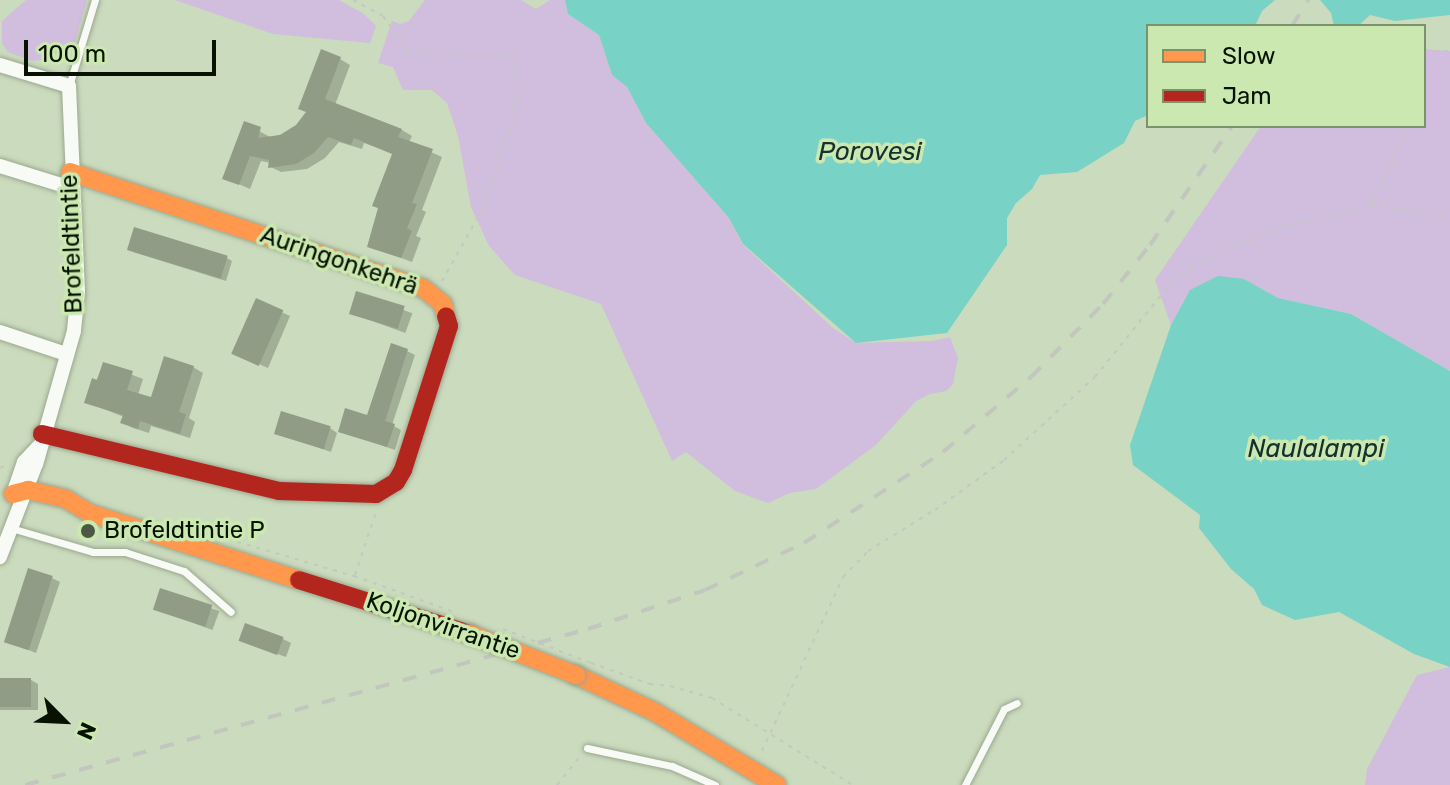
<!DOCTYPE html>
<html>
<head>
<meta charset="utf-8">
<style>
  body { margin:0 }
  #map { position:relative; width:1450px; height:785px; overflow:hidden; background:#cbdbbd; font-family:Rubik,sans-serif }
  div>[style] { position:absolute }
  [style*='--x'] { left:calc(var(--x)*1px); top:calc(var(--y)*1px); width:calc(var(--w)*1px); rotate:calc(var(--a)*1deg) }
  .green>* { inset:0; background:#d1bdde }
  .water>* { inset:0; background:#78d3c6 }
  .shadow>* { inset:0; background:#0003; transform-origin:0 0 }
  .building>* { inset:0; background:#909c85; transform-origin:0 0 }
  .path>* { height:2px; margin-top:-1px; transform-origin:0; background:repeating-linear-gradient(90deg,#c3c8c0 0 4px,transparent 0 10px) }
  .roads { filter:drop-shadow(0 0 2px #9ba790) drop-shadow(0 0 2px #9ba790) }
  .lane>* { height:7px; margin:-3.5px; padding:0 3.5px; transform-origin:3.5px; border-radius:3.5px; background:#f7faf5 }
  .street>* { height:14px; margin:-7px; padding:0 7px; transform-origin:7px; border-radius:7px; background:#f7faf5 }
  .slow>* { height:18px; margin:-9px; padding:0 9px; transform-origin:9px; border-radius:9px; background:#ff974d }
  .jam>* { height:18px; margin:-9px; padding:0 9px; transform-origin:9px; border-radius:9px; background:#b3261e }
  .rail>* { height:4px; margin-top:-2px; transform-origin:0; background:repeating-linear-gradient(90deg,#c2c6be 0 14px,transparent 0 28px) }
  .path-bridge>* { height:2px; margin-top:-1px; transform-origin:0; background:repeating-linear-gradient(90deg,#c3c8c0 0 4px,transparent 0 10px) }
  .bridges { filter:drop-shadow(0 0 2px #9ba790) drop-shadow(0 0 2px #9ba790) }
  .slow-bridge>* { height:18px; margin:-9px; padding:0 9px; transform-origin:9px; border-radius:9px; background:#ff974d }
  .dots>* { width:22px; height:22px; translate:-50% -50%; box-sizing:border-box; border:4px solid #cae8b0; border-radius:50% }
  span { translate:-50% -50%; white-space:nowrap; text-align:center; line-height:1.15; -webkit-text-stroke:7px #cae8b0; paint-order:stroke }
  .street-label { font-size:24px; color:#081201 }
  .poi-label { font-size:24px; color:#081201 }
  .left { translate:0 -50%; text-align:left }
  .water-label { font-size:26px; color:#15302f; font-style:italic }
  .legend { position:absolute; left:1146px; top:24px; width:280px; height:104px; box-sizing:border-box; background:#cae8b0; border:2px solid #7c926a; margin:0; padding:10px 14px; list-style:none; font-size:24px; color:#081201 }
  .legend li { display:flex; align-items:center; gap:16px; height:40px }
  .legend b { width:40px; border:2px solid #7c926a }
  .north { position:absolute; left:24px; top:681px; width:80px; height:80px; -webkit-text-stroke:6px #cae8b0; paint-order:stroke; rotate:114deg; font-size:22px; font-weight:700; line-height:32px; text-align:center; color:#081201 }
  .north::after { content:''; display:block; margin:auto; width:28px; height:36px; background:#081201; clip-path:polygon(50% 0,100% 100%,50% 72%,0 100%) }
  .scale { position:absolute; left:24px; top:40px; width:192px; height:36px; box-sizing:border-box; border:4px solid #081201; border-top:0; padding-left:10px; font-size:24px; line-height:28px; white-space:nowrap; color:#081201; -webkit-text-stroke:6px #cae8b0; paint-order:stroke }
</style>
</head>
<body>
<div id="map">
  <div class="green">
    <div style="clip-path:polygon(26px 0,87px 0,74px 45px,46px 59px,32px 61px,8px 52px,2px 43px,2px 21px)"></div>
    <div style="clip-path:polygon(175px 0,339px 0,364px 14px,376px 26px,370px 43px,273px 34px)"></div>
    <div style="clip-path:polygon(425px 0,521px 0,536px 9px,550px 0,565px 0,568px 14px,599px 35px,612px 75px,627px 87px,646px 123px,729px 218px,743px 245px,833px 328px,856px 343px,932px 341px,950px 337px,958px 358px,953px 384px,946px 391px,930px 394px,916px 401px,876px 445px,816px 489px,790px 493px,768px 503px,735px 491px,686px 452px,672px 461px,601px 304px,515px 275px,489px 246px,471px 207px,458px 136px,447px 103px,432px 90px,403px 90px,393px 67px,378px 63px,392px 21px,400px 24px,409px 21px)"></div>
    <div style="clip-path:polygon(1424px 49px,1450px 51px,1450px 371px,1351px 314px,1278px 298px,1243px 279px,1190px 290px,1171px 325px,1155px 280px,1261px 126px,1424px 126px)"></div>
    <div style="clip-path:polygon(1450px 667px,1450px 785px,1365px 785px,1367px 769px,1417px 675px)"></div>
  </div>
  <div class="water">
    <div style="clip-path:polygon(565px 0,1275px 0,1262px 11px,1255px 26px,1148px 26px,1148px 115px,1135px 121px,1124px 143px,1077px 172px,1040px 175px,1032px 189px,1016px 203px,1007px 218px,1007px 245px,947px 333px,856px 343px,743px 244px,729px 218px,646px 123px,627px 87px,612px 75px,599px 35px,568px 14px)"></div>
    <div style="clip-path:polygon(1320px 0,1450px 0,1450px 15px,1395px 21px,1370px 15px,1358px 26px,1334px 26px,1331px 13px)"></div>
    <div style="clip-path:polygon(1218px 276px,1244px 279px,1278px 298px,1351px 314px,1450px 371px,1450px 667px,1414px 654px,1339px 612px,1295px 620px,1262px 605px,1254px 589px,1231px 569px,1199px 528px,1200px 515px,1133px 465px,1130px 445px,1171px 325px,1190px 290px)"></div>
  </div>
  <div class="shadow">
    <div style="clip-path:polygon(340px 59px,350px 65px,335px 105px,402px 130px,412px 136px,409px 142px,442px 157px,422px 210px,426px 212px,416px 236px,421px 238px,412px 262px,370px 246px,394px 154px,364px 143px,362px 149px,339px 142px,325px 158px,307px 169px,281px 172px,271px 167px,271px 163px,261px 161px,250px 189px,225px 178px,246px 124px,270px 137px,290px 133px,308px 113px)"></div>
    <div style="clip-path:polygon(135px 229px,227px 258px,232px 261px,226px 281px,133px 252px)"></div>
    <div style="left:357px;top:293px;width:59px;height:21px;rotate:20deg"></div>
    <div style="clip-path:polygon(257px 301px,290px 316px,268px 368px,242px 357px)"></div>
    <div style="clip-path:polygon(407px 351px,415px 355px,392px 425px,401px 430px,395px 450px,340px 431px,369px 418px)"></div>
    <div style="clip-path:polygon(104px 364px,143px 379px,138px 395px,152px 400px,193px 367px,203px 373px,189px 418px,195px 422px,190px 438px,151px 426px,149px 433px,133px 428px,122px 422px,124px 417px,86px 402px)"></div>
    <div style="clip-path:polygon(330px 428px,337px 433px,331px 452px,276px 433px)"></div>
    <div style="clip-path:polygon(52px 578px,60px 582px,36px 653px,6px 641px)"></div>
    <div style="left:161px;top:590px;width:62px;height:20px;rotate:20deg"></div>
    <div style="clip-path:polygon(283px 639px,291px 643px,286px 657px,249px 644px)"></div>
    <div style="clip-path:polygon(0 680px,31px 680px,38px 684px,38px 710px,0 710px)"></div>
  </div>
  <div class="building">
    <div style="clip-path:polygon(321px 49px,341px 57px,325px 99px,402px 129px,398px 137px,433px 149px,412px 203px,417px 204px,407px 228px,412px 231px,401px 258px,367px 247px,378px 208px,372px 206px,392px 154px,354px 138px,351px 145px,328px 137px,314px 153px,296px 164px,268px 168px,269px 160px,250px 156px,239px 185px,222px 179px,244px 121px,261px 127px,258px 138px,280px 135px,296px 125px,306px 112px,298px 109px)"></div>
    <div style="left:134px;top:227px;width:98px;height:24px;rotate:17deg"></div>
    <div style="left:356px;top:291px;width:51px;height:24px;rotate:17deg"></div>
    <div style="left:256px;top:298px;width:30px;height:61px;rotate:24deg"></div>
    <div style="clip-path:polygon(391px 343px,408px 349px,385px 421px,395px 424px,387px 447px,338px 432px,345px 408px,367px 415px)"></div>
    <div style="clip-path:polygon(164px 356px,194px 366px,179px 412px,186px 414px,180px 434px,140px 421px,138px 429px,120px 423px,123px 415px,84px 403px,92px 378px,97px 380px,103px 362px,133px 371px,127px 390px,151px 397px)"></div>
    <div style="left:281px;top:411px;width:52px;height:24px;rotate:17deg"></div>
    <div style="left:28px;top:568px;width:26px;height:78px;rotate:18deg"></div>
    <div style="left:160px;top:588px;width:55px;height:23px;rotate:18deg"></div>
    <div style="left:245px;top:623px;width:41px;height:19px;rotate:20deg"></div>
    <div style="left:0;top:678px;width:31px;height:29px"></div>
  </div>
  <div class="path">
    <div style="--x:353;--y:0;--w:34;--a:28"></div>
    <div style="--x:383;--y:16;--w:43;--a:54.5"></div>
    <div style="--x:408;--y:51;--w:105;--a:2.7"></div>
    <div style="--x:513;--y:56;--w:43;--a:83.4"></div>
    <div style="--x:518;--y:99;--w:114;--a:107.8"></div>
    <div style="--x:483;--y:208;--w:84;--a:119.3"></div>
    <div style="--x:1424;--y:51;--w:26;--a:0"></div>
    <div style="--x:1405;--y:126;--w:36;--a:108"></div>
    <div style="--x:1394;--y:160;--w:51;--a:117.1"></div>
    <div style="--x:1371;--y:205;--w:80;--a:9.3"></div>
    <div style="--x:0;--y:468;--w:8;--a:-23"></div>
    <div style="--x:170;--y:522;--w:192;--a:16.4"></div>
    <div style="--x:354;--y:576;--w:106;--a:19.8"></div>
    <div style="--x:355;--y:575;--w:70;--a:-71.6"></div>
    <div style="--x:591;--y:663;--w:63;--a:19.6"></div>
    <div style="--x:650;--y:684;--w:20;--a:6"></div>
    <div style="--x:670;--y:686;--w:44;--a:15.9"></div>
    <div style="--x:712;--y:698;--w:166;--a:31.7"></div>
    <div style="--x:762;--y:751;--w:192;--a:-65"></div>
    <div style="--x:843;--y:577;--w:36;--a:-46"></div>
    <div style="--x:868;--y:551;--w:79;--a:-31.5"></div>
    <div style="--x:935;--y:510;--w:85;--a:-35.9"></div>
    <div style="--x:1004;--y:460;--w:123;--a:-42.4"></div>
    <div style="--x:1095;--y:377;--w:113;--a:-51.1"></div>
    <div style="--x:1166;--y:289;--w:36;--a:-39"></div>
    <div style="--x:1194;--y:266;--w:48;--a:-27.1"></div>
    <div style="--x:1237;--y:244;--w:55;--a:-19.1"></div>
    <div style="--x:1289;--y:226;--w:85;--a:-14.4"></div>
    <div style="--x:557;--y:785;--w:38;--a:-51"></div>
  </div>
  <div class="roads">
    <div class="lane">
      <div style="--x:69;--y:86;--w:90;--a:-73.2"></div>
      <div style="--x:11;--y:528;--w:85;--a:16.3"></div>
      <div style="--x:93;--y:552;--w:32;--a:0"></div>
      <div style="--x:125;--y:552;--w:62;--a:17.9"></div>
      <div style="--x:184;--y:571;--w:62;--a:41.1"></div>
      <div style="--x:587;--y:748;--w:87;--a:12"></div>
      <div style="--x:672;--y:766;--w:47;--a:23.8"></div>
      <div style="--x:965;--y:785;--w:85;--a:-62.8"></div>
      <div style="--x:1004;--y:709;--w:14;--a:-25"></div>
    </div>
    <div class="street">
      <div style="--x:0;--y:65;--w:72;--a:16.9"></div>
      <div style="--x:69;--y:86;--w:206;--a:87.5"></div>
      <div style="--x:78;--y:292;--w:39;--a:96"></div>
      <div style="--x:74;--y:331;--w:138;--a:105.9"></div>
      <div style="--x:36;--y:464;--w:100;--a:111.2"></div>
      <div style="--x:0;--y:166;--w:74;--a:17.2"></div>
      <div style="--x:0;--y:332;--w:70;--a:18.4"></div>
      <div style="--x:13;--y:494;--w:34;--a:-71"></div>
      <div style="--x:24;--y:462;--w:22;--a:-47"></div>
    </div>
    <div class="slow">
      <div style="--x:70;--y:172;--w:372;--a:18.2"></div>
      <div style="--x:423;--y:288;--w:26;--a:39"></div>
      <div style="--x:443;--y:304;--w:12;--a:76"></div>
      <div style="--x:13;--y:494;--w:16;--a:-15"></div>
      <div style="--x:28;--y:490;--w:39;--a:13"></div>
      <div style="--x:66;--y:499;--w:27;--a:31"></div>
      <div style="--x:89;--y:513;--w:220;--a:17.7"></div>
      <div style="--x:576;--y:675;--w:87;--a:25.1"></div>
      <div style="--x:655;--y:712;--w:142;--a:30.9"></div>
    </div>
    <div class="jam">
      <div style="--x:42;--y:434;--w:244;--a:13.5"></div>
      <div style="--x:279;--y:491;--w:97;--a:1.8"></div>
      <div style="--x:376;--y:494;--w:23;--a:-31"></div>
      <div style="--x:396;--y:482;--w:14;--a:-60"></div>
      <div style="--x:403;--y:470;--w:151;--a:-72.3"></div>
      <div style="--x:449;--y:326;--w:10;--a:-107"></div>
      <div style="--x:299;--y:580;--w:179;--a:17.5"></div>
    </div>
  </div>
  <div class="rail">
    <div style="--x:1292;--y:26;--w:31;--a:-58"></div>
    <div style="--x:25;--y:785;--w:584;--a:-15.49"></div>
    <div style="--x:588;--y:629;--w:123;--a:-18.4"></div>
    <div style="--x:705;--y:590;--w:110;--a:-25.4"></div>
    <div style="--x:804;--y:543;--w:166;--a:-33.2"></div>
    <div style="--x:943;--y:452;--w:116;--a:-40.4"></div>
    <div style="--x:1031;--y:377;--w:103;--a:-45.4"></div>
    <div style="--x:1103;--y:304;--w:75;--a:-51.5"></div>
    <div style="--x:1150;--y:245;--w:145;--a:-55.4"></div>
  </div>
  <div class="path-bridge">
    <div style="--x:503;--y:629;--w:94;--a:21.1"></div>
  </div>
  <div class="bridges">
    <div class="slow-bridge">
      <div style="--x:470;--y:634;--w:114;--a:21.1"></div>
    </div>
  </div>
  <div class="dots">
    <div style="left:88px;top:531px;background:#4c5843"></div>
  </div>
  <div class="street-label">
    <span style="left:72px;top:244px;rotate:-92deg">Brofeldtintie</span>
    <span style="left:339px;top:261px;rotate:19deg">Auringonkehrä</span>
    <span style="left:443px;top:626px;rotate:19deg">Koljonvirrantie</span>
  </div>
  <div class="poi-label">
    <span class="left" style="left:104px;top:531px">Brofeldtintie P</span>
  </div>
  <div class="water-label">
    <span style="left:870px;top:152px">Porovesi</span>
    <span style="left:1316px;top:449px">Naulalampi</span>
  </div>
  <ul class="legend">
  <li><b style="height:10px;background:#ff974d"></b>Slow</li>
  <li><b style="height:10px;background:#b3261e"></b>Jam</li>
  </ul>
  <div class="north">N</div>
  <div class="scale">100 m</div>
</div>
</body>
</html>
